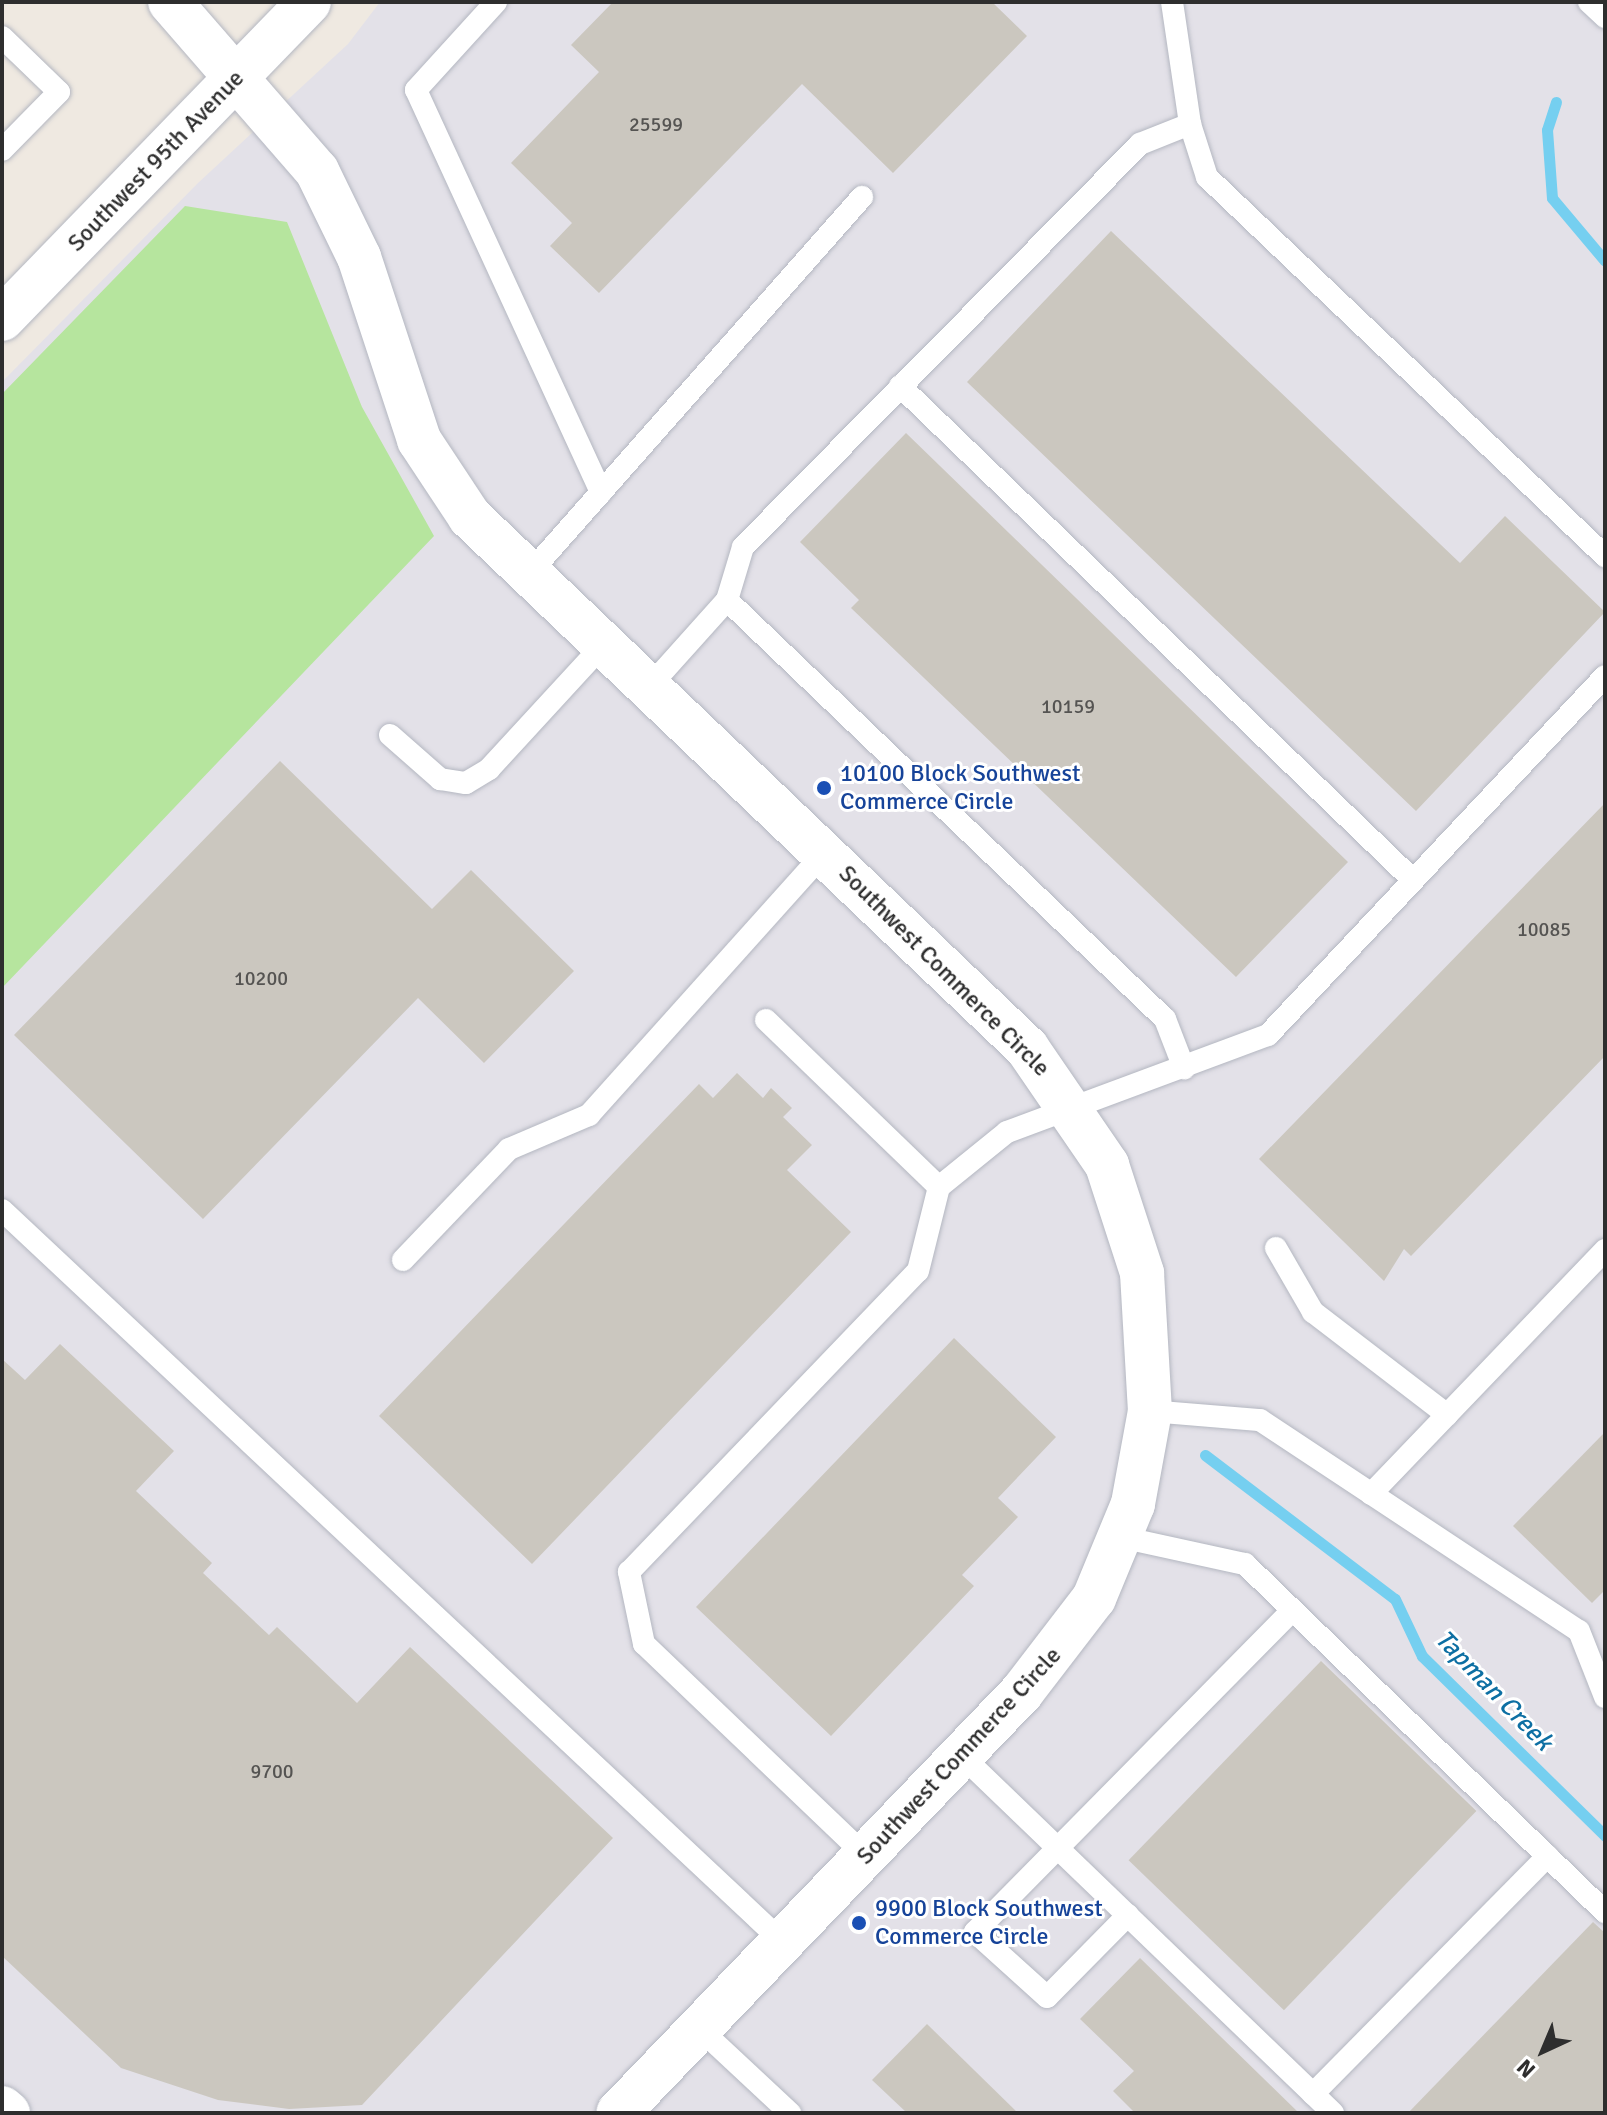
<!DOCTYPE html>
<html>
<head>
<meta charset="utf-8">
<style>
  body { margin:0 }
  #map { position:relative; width:1607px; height:2115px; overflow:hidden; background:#efe9e1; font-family:Signika,sans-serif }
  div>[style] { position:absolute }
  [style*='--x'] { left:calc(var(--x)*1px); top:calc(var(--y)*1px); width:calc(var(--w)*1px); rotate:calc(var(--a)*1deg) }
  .industrial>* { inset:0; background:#e3e1e8 }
  .green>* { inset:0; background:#b6e59e }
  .stream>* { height:11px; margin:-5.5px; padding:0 5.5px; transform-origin:5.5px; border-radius:5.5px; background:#75cff0 }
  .building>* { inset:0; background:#cbc7bf; transform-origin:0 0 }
  .roads { filter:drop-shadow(0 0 2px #b4b7c1) drop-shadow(0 0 2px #b4b7c1) }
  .service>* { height:22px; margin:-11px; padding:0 11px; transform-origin:11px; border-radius:11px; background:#fff }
  .tertiary>* { height:44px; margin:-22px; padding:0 22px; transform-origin:22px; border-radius:22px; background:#fff }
  .secondary>* { height:44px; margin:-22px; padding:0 22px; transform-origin:22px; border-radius:22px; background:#fff }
  .dots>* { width:22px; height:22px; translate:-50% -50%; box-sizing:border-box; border:4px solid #fff; border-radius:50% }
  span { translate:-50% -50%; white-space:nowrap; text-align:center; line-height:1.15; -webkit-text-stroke:6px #fff; paint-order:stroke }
  .number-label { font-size:20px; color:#555452 }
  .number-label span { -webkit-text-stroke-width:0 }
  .street-label { font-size:24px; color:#2e2e2e }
  .transit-label { font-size:24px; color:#164399 }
  .left { translate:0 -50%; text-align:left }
  .water-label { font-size:26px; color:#0d6fa3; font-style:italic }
  .frame { position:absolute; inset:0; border:4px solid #2e2e2e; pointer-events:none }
  .north { position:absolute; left:1503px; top:2011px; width:80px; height:80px; -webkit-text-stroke:6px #fff; paint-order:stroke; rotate:224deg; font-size:22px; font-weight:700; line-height:32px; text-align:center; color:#2e2e2e }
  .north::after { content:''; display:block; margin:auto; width:28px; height:36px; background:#2e2e2e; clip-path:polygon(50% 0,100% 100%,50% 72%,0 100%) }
</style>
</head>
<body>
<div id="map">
  <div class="industrial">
    <div style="clip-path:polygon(380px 2px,1605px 2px,1605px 2113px,2px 2113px,2px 382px,198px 183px,348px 44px)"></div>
  </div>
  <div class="green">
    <div style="clip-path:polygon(185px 206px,287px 222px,362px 407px,434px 536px,2px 988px,2px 394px)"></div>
  </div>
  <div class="stream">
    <div style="--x:1556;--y:102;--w:29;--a:108"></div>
    <div style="--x:1547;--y:130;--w:68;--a:85.8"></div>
    <div style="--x:1552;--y:198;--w:82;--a:49.9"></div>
    <div style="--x:1205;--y:1455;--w:238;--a:37.2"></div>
    <div style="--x:1395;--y:1599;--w:63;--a:64.7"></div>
    <div style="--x:1422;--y:1656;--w:257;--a:44.5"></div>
  </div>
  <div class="building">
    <div style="clip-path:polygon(613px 2px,992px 2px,1027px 36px,893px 173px,802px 84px,599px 293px,550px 246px,572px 223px,511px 163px,599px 72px,571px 45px)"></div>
    <div style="clip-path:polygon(1111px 231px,1460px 563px,1505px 516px,1605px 612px,1416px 811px,967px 382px)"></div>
    <div style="clip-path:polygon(906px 433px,1348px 862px,1236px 977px,851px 608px,859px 600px,800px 542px)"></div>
    <div style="clip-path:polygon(280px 761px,432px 909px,471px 870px,574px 971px,484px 1063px,418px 998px,203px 1219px,14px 1035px)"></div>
    <div style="clip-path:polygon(1605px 803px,1605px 1056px,1411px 1256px,1404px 1249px,1384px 1281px,1259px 1159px)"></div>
    <div style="clip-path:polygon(737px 1073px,763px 1098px,771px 1088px,792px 1108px,783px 1117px,812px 1145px,787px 1170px,851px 1232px,532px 1564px,379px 1416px,699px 1084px,713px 1098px)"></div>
    <div style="clip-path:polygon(954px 1338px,1056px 1437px,998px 1498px,1018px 1517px,962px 1575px,974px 1586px,831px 1736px,696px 1607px)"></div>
    <div style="clip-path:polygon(60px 1344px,174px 1451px,136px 1491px,212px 1563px,203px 1573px,269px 1635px,277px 1627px,357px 1703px,410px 1647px,613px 1838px,362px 2105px,289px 2109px,218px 2100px,121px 2068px,2px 1956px,2px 1359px,25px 1380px)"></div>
    <div style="clip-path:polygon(1605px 1432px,1605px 1590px,1592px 1603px,1513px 1526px)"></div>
    <div style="left:1321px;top:1661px;width:216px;height:277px;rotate:44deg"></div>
    <div style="clip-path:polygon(1593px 1922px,1605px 1933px,1605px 2113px,1408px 2113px)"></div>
    <div style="clip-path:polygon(1140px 1958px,1299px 2113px,1135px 2113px,1113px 2091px,1134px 2071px,1080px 2019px)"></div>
    <div style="clip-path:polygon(927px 2024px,1018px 2113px,907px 2113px,872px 2080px)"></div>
  </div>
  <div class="roads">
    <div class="service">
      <div style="--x:496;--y:2;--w:119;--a:132.3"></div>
      <div style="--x:416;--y:90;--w:443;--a:65.3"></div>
      <div style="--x:1172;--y:2;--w:123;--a:81.6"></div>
      <div style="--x:1190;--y:124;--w:56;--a:72.2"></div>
      <div style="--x:1207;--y:177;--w:550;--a:43.6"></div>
      <div style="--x:1589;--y:2;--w:22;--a:43"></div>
      <div style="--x:2;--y:37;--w:79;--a:44"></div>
      <div style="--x:59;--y:92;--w:81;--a:134.5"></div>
      <div style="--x:900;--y:386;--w:712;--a:43.92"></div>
      <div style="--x:527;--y:576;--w:506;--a:-48.53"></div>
      <div style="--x:727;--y:600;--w:606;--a:43.73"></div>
      <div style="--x:1165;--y:1019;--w:53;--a:68.8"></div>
      <div style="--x:649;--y:687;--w:117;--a:-48.1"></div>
      <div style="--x:727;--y:600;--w:55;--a:-73.2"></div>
      <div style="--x:743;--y:547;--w:566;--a:-45.43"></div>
      <div style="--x:1140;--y:144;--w:54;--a:-21.8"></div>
      <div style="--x:390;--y:735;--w:67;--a:41.3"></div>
      <div style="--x:440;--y:779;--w:26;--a:9"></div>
      <div style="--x:466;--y:783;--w:27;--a:-31"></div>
      <div style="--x:489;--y:769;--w:168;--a:-47.4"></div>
      <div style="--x:766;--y:1020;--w:240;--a:44"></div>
      <div style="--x:2;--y:1210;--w:1072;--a:43.15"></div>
      <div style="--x:1276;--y:1248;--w:74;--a:60"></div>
      <div style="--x:1313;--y:1312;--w:169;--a:37.5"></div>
      <div style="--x:403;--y:1260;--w:153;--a:-46.3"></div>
      <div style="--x:509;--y:1149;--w:87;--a:-23"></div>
      <div style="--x:589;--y:1115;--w:352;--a:-48.1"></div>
      <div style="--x:1150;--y:1411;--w:110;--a:4.7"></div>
      <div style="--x:1260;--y:1420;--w:382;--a:33.5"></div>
      <div style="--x:1579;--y:1631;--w:71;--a:68.5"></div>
      <div style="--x:1371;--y:1494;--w:338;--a:-46.2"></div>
      <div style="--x:1121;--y:1537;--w:127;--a:12.3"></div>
      <div style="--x:1245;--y:1564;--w:501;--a:44.03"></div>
      <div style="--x:962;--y:1756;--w:515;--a:43.9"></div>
      <div style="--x:866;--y:1856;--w:307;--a:-136.3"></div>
      <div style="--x:644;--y:1644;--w:74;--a:-101.8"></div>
      <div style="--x:629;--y:1572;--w:417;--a:-46.2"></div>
      <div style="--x:918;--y:1271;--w:87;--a:-76"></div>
      <div style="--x:939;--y:1187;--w:87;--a:-39"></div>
      <div style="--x:1007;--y:1132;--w:278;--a:-20.4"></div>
      <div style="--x:1268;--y:1035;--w:492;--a:-46.8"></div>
      <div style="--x:1128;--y:1915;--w:115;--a:134.6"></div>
      <div style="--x:1047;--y:1997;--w:97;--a:-137.9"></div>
      <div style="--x:975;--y:1932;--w:452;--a:-45.4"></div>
      <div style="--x:701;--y:2030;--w:122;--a:43"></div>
      <div style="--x:1313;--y:2094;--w:334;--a:-45.4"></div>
    </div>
    <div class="tertiary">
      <div style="--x:170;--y:2;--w:224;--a:49"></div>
      <div style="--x:317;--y:171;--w:96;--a:64"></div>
      <div style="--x:359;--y:257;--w:193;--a:71.8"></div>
      <div style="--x:419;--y:440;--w:92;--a:56.5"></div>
      <div style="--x:470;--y:517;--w:770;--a:43.63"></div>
      <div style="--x:1027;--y:1048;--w:142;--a:55.6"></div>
      <div style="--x:1107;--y:1165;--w:114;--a:72"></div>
      <div style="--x:1142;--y:1273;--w:138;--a:86.7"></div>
      <div style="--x:1150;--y:1411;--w:95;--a:100.4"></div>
      <div style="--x:1133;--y:1504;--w:102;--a:112.5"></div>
      <div style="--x:1094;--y:1598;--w:118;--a:127.5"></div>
      <div style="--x:1022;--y:1692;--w:583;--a:133.82"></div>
      <div style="--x:2;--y:2108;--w:8;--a:40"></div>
    </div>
    <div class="secondary">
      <div style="--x:2;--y:319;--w:441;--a:-45.9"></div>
    </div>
  </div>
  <div class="dots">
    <div style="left:824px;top:788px;background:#1a4fb4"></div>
    <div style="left:859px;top:1923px;background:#1a4fb4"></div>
  </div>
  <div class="number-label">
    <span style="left:656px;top:124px">25599</span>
    <span style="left:1068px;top:706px">10159</span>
    <span style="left:1544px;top:929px">10085</span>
    <span style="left:261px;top:978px">10200</span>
    <span style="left:272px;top:1771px">9700</span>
  </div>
  <div class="street-label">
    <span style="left:156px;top:161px;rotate:-46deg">Southwest 95th Avenue</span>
    <span style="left:944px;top:971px;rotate:45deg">Southwest Commerce Circle</span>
    <span style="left:959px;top:1756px;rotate:-47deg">Southwest Commerce Circle</span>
  </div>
  <div class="transit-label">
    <span class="left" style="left:840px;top:788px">10100 Block Southwest<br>Commerce Circle</span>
    <span class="left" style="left:875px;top:1923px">9900 Block Southwest<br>Commerce Circle</span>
  </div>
  <div class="water-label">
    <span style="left:1493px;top:1691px;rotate:46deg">Tapman Creek</span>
  </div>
  <div class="frame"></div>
  <div class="north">N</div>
</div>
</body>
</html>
